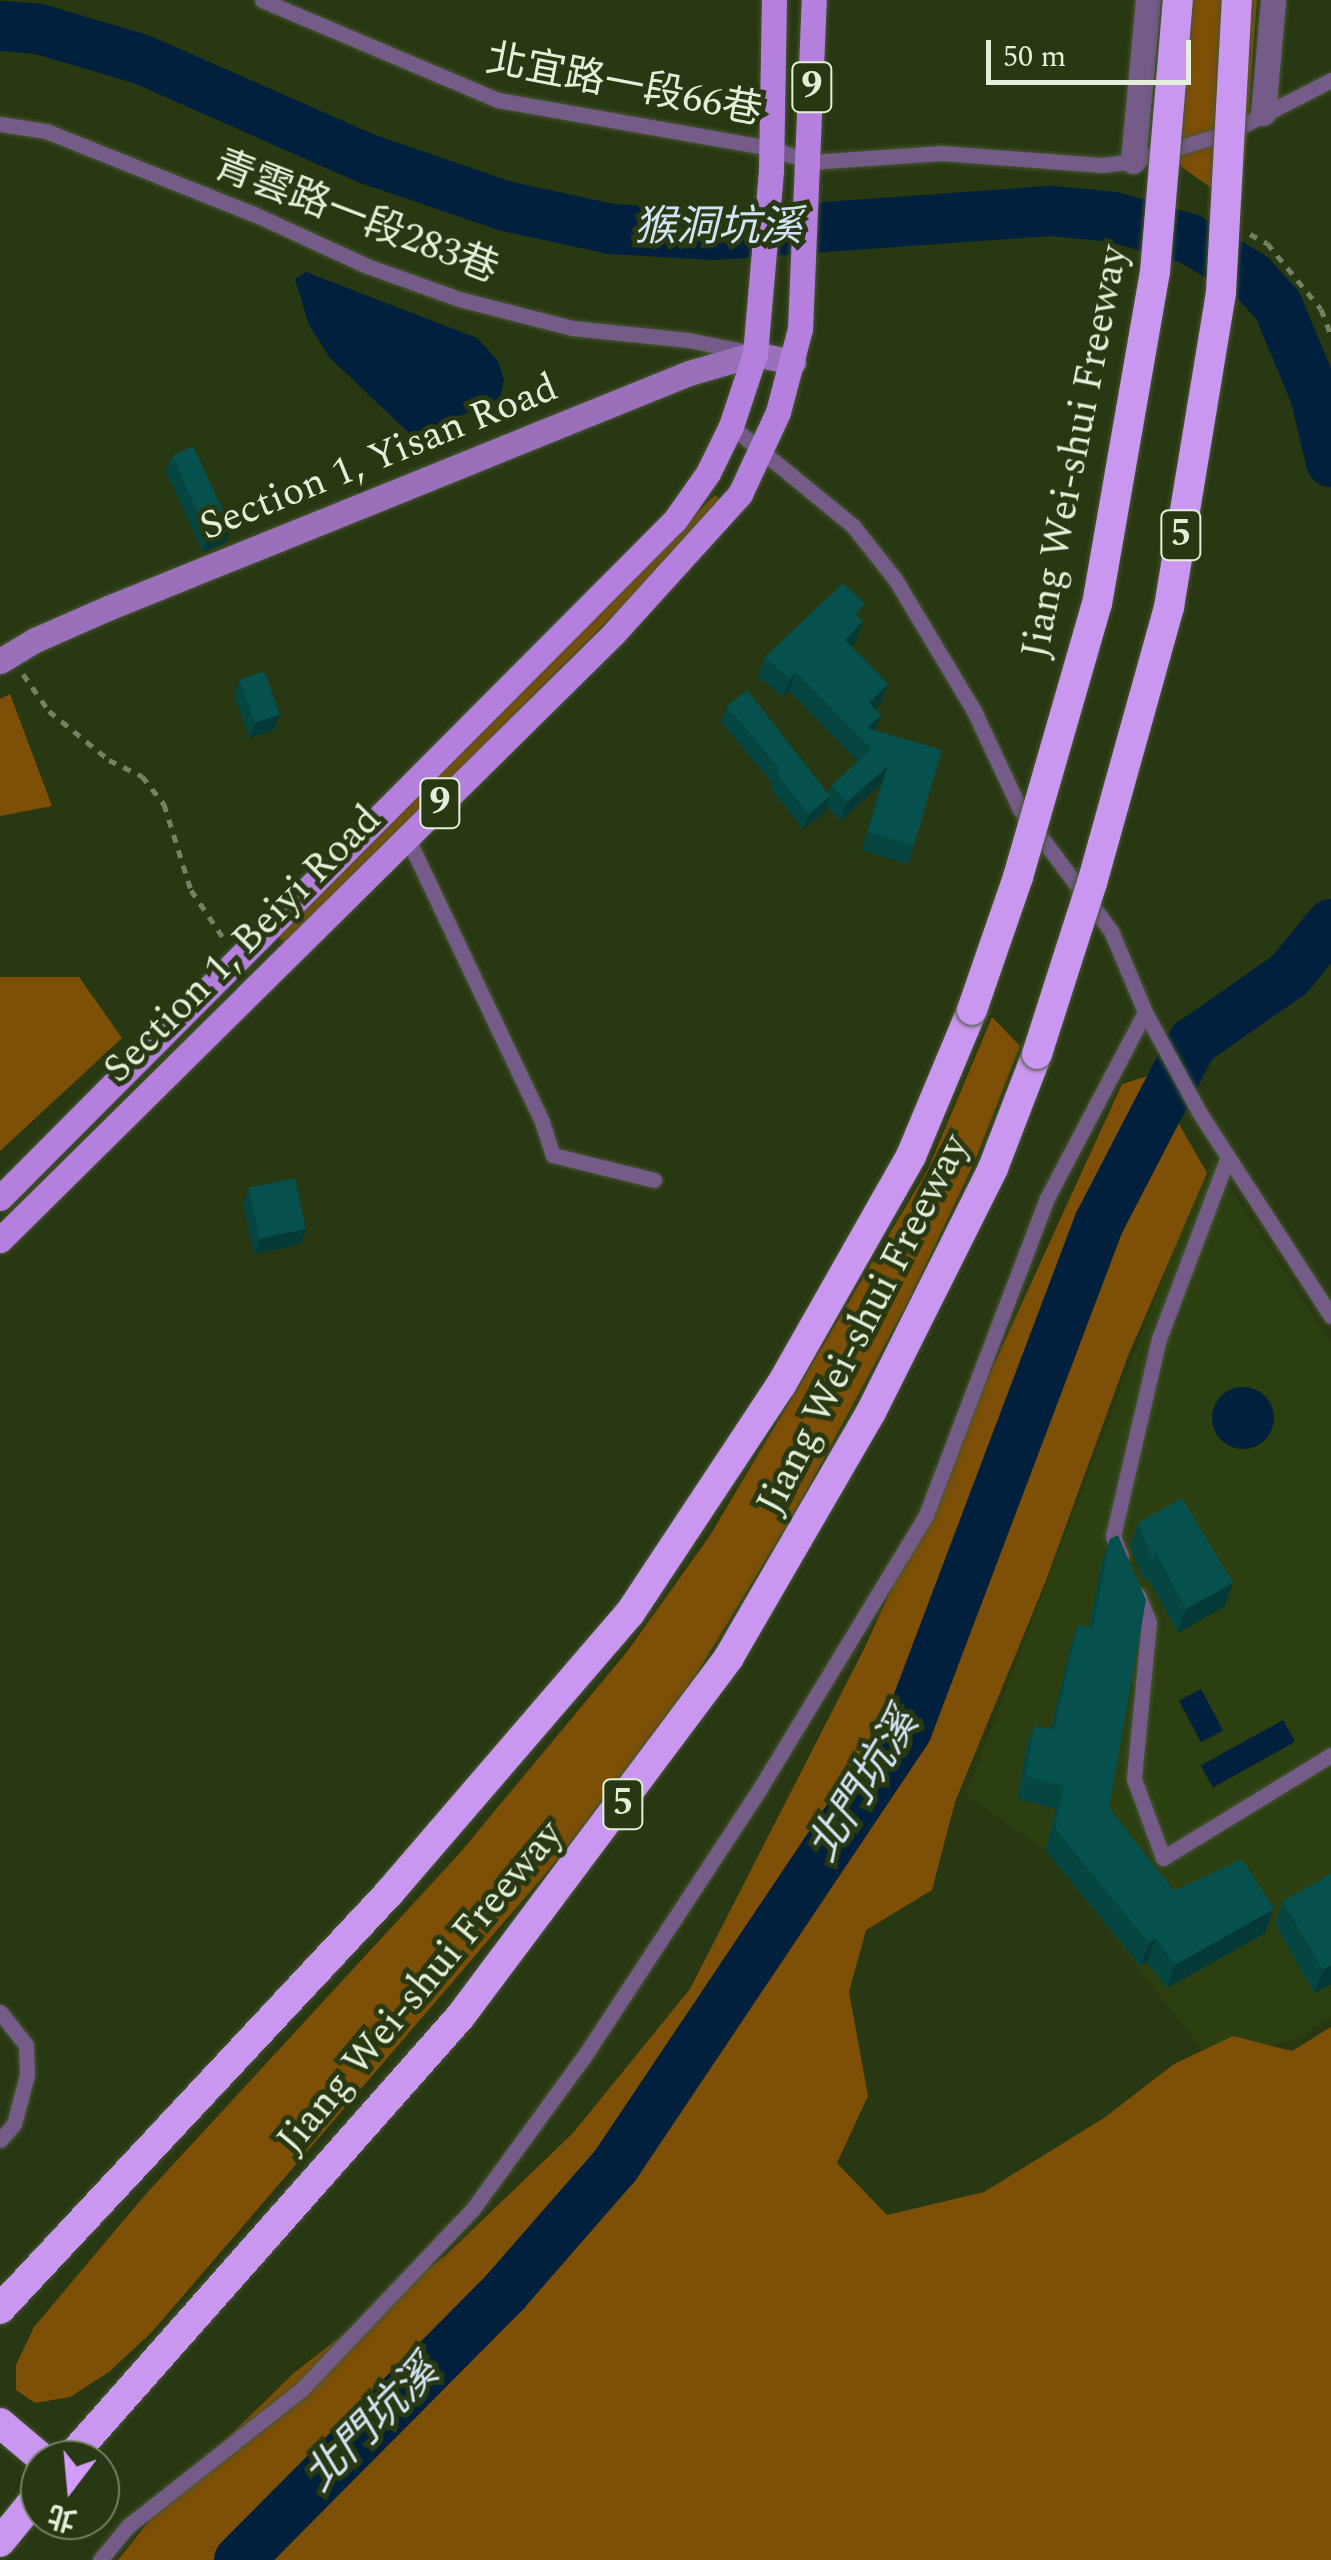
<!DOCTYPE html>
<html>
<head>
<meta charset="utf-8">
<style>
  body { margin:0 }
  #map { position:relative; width:1331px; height:2560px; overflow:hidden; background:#283812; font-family:Spectral,"Noto Sans TC",serif }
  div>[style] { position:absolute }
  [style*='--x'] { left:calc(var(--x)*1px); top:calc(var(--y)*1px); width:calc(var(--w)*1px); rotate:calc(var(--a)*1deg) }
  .built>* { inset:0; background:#2c3f11 }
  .green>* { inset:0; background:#7d4f07; transform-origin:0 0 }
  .water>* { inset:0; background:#00203d; transform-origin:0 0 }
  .round { border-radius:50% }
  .river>* { height:50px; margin:-25px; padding:0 25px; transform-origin:25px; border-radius:25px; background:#00203d }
  .path>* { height:5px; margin-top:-2.5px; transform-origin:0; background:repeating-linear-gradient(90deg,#738262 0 8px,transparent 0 16px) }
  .roads { filter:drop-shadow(0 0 2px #465532) drop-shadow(0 0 2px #465532) }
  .lane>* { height:15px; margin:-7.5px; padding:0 7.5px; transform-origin:7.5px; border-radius:7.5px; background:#745b88 }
  .street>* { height:25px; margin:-12.5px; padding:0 12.5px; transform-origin:12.5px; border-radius:12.5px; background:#745b88 }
  .secondary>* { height:25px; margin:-12.5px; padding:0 12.5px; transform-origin:12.5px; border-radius:12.5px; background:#9970b9 }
  .primary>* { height:25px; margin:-12.5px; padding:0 12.5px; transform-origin:12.5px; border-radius:12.5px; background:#b57fde }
  .highway>* { height:30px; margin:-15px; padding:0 15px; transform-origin:15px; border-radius:15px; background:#c996f0 }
  .bridges { filter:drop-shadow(0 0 2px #465532) drop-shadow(0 0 2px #465532) }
  .highway-bridge>* { height:30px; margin:-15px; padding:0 15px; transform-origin:15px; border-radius:15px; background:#c996f0 }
  .wall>* { inset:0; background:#054643 }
  .shaded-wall>* { inset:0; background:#043937 }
  .building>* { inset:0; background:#06514e; transform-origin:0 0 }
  span { translate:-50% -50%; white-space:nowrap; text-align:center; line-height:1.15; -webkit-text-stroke:10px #283812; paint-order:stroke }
  .shield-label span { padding:2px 8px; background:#283812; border:2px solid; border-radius:8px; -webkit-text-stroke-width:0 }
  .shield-label { font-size:38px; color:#e3efd9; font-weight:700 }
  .street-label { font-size:40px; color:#e3efd9 }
  .water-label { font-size:42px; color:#d4e3f4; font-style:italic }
  .north { position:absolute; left:20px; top:2440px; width:100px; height:100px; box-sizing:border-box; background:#283812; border:2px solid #738162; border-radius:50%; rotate:196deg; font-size:28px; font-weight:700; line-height:40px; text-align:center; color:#e3efd9 }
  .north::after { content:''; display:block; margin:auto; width:35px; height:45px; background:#d39cfd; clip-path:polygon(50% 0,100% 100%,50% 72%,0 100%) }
  .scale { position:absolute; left:986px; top:40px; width:205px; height:45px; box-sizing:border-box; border:5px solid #e3efd9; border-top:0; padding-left:12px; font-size:30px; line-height:35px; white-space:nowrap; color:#e3efd9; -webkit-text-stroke:8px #283812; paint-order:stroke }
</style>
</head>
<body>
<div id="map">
  <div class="built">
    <div style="clip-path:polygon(1212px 1159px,1331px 1343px,1331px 2017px,1295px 2039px,1212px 2062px,1046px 1851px,966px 1795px,1190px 1206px)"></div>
  </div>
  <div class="green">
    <div style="clip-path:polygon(1165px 0,1257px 0,1241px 209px,1152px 146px)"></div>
    <div style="left:715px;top:495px;width:13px;height:621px;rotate:45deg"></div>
    <div style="clip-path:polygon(10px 694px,52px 806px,0 816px,0 699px)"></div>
    <div style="clip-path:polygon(0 977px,79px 977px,122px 1038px,0 1151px)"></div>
    <div style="clip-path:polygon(992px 1017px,1020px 1046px,975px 1161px,908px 1302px,795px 1512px,691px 1683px,559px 1858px,152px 2332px,109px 2372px,70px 2397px,35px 2403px,16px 2390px,16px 2365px,34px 2327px,145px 2195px,459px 1854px,626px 1653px,709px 1537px,928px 1169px)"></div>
    <div style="clip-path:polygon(1151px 1075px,1207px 1173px,1128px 1356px,1045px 1583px,955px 1802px,932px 1890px,866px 1930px,849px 1992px,868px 2096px,837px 2163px,887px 2215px,984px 2192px,1104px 2118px,1174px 2064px,1233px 2036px,1292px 2051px,1331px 2027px,1331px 2560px,118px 2560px,173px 2491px,295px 2372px,446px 2255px,573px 2133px,690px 1989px,864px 1649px,1122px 1084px)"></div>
  </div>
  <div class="water">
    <div style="clip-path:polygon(306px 272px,477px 338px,498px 361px,504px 380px,500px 398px,420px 434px,409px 433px,330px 358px,309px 325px,295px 279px)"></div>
    <div class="round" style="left:1212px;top:1387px;width:62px;height:62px"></div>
    <div style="left:1201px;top:1689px;width:47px;height:25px;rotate:62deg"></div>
    <div style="left:1283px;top:1720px;width:25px;height:94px;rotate:61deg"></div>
  </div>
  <div class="river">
    <div style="--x:0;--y:26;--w:39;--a:4"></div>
    <div style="--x:39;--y:29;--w:106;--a:16.4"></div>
    <div style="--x:141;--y:59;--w:248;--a:23.8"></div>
    <div style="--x:368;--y:159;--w:145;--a:18.9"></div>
    <div style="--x:505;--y:206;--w:108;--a:12.2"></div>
    <div style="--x:611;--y:229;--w:103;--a:3.3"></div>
    <div style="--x:714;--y:235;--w:339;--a:-4.1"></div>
    <div style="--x:1052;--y:211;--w:62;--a:5.5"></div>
    <div style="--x:1114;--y:217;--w:79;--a:16.1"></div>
    <div style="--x:1190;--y:239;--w:73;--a:31.5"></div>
    <div style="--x:1252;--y:277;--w:39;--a:48"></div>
    <div style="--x:1278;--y:306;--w:96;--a:67.4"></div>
    <div style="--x:1315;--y:395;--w:69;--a:76.6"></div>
    <div style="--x:239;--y:2560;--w:378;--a:-45.2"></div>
    <div style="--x:505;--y:2292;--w:167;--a:-48.9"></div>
    <div style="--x:615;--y:2166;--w:525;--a:-56.19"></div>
    <div style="--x:907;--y:1730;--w:542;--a:-69.26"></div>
    <div style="--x:1099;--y:1223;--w:204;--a:-62.6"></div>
    <div style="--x:1193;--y:1042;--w:117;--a:-34.9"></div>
    <div style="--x:1289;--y:975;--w:66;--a:-50.5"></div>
  </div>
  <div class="path">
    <div style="--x:1250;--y:234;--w:19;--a:28"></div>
    <div style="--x:1267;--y:243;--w:85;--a:50.7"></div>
    <div style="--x:1321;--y:309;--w:28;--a:69"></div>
    <div style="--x:23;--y:674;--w:45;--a:54.9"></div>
    <div style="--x:49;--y:711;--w:77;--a:39.2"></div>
    <div style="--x:109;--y:760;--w:37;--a:26"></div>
    <div style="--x:142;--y:776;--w:36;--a:52"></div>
    <div style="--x:164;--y:804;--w:90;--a:72.6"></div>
    <div style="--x:191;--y:890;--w:59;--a:56"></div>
  </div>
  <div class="roads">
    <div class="lane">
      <div style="--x:262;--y:0;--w:256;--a:23"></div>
      <div style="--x:498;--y:100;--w:277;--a:10"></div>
      <div style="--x:771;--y:148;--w:41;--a:19.7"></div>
      <div style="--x:810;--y:162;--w:132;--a:-3.9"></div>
      <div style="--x:942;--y:153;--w:160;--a:4.3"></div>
      <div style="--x:1102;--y:165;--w:31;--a:-7"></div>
      <div style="--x:1133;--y:161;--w:101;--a:-16.6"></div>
      <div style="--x:1230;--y:132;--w:114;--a:-27.2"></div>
      <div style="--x:0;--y:124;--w:47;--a:8.7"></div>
      <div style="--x:46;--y:131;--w:224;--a:21.8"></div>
      <div style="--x:254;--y:214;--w:124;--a:24.7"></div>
      <div style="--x:367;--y:266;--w:98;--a:19.7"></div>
      <div style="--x:459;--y:299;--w:117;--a:14.4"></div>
      <div style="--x:572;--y:328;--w:117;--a:5.9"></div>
      <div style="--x:688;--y:340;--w:60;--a:11.5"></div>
      <div style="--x:731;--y:426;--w:158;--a:39.3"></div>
      <div style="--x:853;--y:526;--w:68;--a:51.6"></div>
      <div style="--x:895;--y:579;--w:154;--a:59.1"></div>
      <div style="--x:974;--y:711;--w:108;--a:64.9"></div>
      <div style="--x:1020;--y:809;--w:152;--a:53.3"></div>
      <div style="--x:1111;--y:931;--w:88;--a:67.2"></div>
      <div style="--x:1145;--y:1012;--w:114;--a:61.6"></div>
      <div style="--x:1199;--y:1112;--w:243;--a:57.1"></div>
      <div style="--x:406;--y:835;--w:318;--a:64.6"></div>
      <div style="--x:542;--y:1122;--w:35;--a:72"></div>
      <div style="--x:553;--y:1155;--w:104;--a:13.9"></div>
      <div style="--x:1121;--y:1556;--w:22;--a:-112"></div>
      <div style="--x:1113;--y:1536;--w:202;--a:-76.9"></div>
      <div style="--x:1159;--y:1339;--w:192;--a:-69.3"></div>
      <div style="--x:1138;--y:1595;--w:29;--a:68"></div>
      <div style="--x:1149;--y:1622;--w:158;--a:95.5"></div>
      <div style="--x:1134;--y:1779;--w:84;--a:69.8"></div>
      <div style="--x:1163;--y:1858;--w:197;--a:-31.5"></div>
      <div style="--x:0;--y:2012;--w:42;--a:51.8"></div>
      <div style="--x:26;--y:2045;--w:30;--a:88"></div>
      <div style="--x:27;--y:2075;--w:51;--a:104.9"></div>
      <div style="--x:14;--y:2124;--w:21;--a:131"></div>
      <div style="--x:100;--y:2560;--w:44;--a:-50.5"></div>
      <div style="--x:128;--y:2526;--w:221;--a:-38.2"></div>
      <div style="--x:302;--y:2389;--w:247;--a:-46.5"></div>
      <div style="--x:472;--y:2210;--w:188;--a:-53.9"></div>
      <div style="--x:583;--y:2058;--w:321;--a:-56.7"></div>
      <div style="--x:759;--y:1790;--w:322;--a:-58.7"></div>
      <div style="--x:926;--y:1515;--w:339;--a:-69.1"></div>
      <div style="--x:1047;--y:1198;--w:210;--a:-62.2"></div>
    </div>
    <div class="street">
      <div style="--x:1263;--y:113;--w:113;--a:-84.9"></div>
      <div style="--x:1133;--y:161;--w:162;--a:-84.7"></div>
    </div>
    <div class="secondary">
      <div style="--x:0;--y:661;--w:41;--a:-31"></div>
      <div style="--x:35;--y:640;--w:80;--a:-23.7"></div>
      <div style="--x:108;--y:608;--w:627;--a:-22.02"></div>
      <div style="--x:689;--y:373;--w:69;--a:-16.1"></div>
      <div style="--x:755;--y:354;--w:39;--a:12"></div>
    </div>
    <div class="primary">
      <div style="--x:0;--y:1198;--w:957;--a:-45.13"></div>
      <div style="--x:675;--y:520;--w:57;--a:-54.9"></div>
      <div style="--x:708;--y:473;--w:52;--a:-63.9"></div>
      <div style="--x:731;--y:426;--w:76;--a:-71.6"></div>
      <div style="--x:755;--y:354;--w:185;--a:-85"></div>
      <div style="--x:771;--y:170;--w:170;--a:-89"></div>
      <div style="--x:0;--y:1240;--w:863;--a:-44.67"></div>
      <div style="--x:614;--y:633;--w:188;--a:-47.8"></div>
      <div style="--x:740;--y:494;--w:90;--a:-65.1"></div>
      <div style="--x:778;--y:412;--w:86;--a:-75.2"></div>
      <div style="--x:800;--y:329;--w:329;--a:-87.6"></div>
    </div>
    <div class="highway">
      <div style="--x:0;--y:2309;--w:570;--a:-46.92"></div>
      <div style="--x:389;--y:1893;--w:369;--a:-49.3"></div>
      <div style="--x:630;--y:1613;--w:273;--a:-56.5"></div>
      <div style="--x:781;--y:1385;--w:263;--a:-60.4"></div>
      <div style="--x:911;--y:1156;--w:158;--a:-67.3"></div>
      <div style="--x:0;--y:2423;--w:57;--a:40.1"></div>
      <div style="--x:68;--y:2460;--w:592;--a:-48.5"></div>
      <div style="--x:460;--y:2017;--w:449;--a:-53.2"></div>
      <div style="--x:729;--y:1657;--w:283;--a:-59.9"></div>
      <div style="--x:871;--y:1412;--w:273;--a:-63.4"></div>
      <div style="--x:993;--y:1168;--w:122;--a:-68.9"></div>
      <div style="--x:0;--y:2542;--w:63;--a:-50.8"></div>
    </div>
  </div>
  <div class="bridges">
    <div class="highway-bridge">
      <div style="--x:972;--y:1010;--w:141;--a:-70.9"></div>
      <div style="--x:1018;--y:877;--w:284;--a:-73.9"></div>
      <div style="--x:1097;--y:604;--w:337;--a:-80.1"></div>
      <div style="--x:1155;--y:272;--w:273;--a:-85.2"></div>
      <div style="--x:1037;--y:1054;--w:180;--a:-72.2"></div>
      <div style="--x:1092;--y:883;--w:287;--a:-74.4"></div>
      <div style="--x:1169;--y:607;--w:319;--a:-80.6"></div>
      <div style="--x:1221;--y:292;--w:292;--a:-86.9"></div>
    </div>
  </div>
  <div class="wall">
    <div style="clip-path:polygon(172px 456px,225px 543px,203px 552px,166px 472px)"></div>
    <div style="clip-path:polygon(860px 618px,863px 621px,856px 640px,850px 646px,888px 684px,881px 703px,875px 709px,875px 731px,914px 845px,908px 864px,862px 850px,881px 784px,840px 821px,827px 806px,825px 812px,803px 829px,770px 788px,772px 783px,721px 722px,727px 706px,828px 794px,832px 785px,858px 761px,789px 691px,783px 697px,758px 676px,765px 657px)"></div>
    <div style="clip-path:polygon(240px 680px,274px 729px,250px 738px,234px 696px)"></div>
    <div style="clip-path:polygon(249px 1188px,306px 1229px,300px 1244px,254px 1254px,243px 1204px)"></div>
    <div style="clip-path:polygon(1138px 1523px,1225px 1606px,1178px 1633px,1147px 1576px,1145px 1583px,1130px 1547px)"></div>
    <div style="clip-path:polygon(1110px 1539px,1109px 1808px,1174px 1891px,1265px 1933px,1167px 1988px,1147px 1962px,1140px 1966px,1046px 1851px,1056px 1809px,1018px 1799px,1026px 1749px,1034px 1726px,1051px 1729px,1070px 1648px,1078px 1625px,1089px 1627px,1102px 1562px)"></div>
    <div style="clip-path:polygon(1331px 1874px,1331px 1984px,1314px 1993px,1275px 1924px,1283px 1901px)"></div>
  </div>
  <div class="shaded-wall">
    <div style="clip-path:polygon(231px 527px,225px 543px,203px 552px,209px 536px)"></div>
    <div style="clip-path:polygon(863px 621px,856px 640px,838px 659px,845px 640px)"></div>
    <div style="clip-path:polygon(796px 672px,789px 691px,783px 697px,790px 679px)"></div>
    <div style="clip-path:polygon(888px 684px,881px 703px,862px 722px,869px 703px)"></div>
    <div style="clip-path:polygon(280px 714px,274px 729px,250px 738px,255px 723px)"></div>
    <div style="clip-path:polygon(881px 715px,874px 734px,867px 728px)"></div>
    <div style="clip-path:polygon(888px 766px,881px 784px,840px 821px,847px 802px)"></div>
    <div style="clip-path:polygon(830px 796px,825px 812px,803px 829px,809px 814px)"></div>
    <div style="clip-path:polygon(306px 1229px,300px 1244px,254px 1254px,260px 1238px)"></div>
    <div style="clip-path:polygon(1233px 1583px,1225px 1606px,1178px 1633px,1186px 1609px)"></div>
    <div style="clip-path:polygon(1274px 1909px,1265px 1933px,1167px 1988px,1175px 1965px)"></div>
    <div style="clip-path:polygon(1156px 1938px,1147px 1962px,1140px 1966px,1149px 1943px)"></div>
    <div style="clip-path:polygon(1331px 1965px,1331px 1984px,1314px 1993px,1323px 1970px)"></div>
  </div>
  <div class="building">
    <div style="left:193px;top:446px;width:89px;height:23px;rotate:65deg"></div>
    <div style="clip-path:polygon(843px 583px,865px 604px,855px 614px,863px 621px,845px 640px,888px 684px,869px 703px,881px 715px,867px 728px,942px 750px,914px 845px,868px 832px,888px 766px,847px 802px,832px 785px,872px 749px,796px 672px,790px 679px,765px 657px)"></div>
    <div style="left:264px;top:671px;width:46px;height:26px;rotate:70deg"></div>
    <div style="clip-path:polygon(747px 690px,830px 796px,809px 814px,776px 773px,780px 769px,727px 706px)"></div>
    <div style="left:295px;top:1178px;width:52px;height:47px;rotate:78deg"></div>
    <div style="clip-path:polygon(1182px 1498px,1233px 1583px,1186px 1609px,1155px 1551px,1153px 1560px,1138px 1523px)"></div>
    <div style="clip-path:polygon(1118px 1535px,1146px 1600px,1109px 1808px,1174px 1891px,1242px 1859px,1274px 1909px,1175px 1965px,1156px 1938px,1149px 1943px,1055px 1828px,1064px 1786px,1026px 1776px,1034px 1726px,1054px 1730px,1078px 1625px,1093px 1628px,1110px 1539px)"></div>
    <div style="clip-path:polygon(1331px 1874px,1331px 1965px,1323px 1970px,1283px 1901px)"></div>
  </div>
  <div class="shield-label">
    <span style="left:812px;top:87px">9</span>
    <span style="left:1181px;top:535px">5</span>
    <span style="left:440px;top:803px">9</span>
    <span style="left:623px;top:1804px">5</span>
  </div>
  <div class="street-label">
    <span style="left:624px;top:86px;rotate:11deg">北宜路一段66巷</span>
    <span style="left:356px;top:218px;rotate:21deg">青雲路一段283巷</span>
    <span style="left:1076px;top:452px;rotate:-79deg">Jiang Wei-shui Freeway</span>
    <span style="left:379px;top:458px;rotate:-22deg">Section 1, Yisan Road</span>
    <span style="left:243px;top:945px;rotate:-45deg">Section 1, Beiyi Road</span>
    <span style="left:864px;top:1325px;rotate:-63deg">Jiang Wei-shui Freeway</span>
    <span style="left:421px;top:1988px;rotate:-50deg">Jiang Wei-shui Freeway</span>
  </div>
  <div class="water-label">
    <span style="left:718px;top:228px">猴洞坑溪</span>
    <span style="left:864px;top:1786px;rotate:-58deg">北門坑溪</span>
    <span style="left:372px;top:2425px;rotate:-45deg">北門坑溪</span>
  </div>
  <div class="north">北</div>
  <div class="scale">50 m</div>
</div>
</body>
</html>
